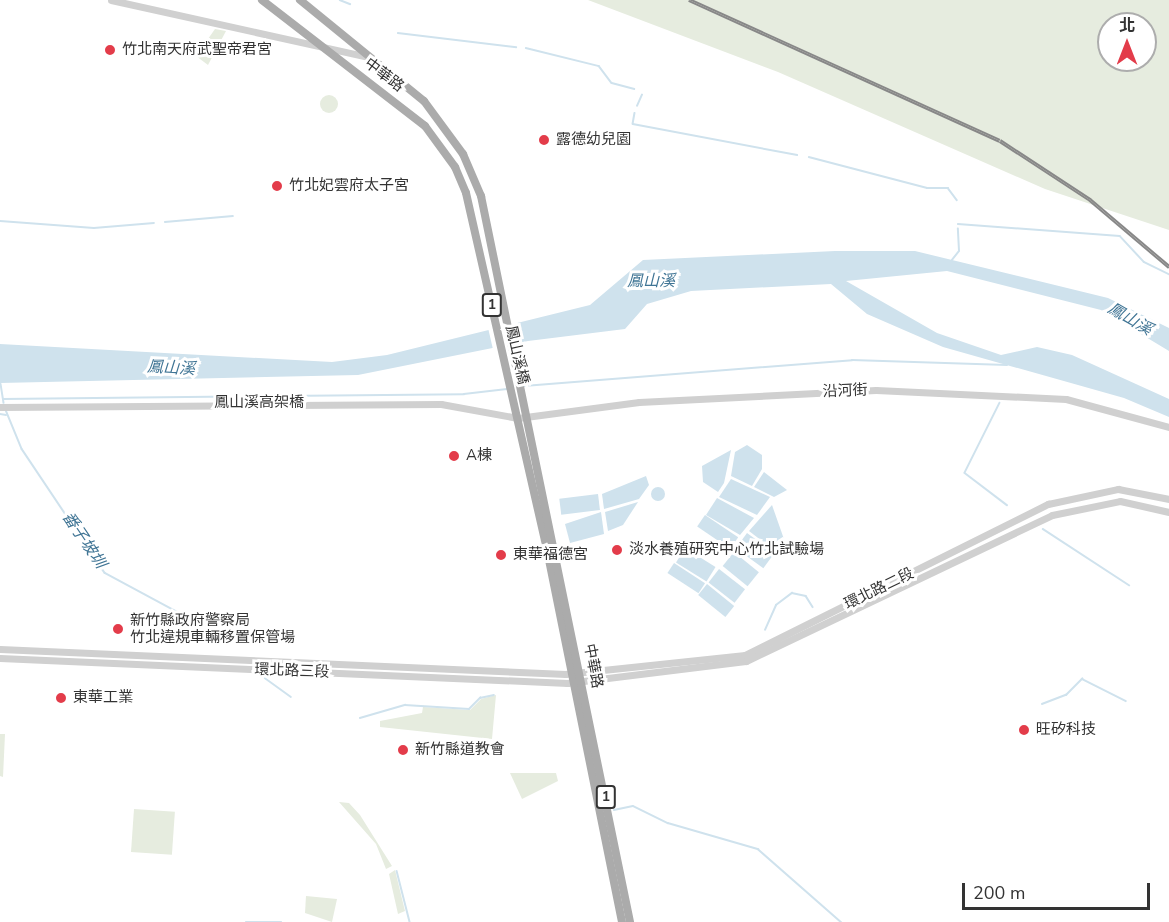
<!DOCTYPE html>
<html>
<head>
<meta charset="utf-8">
<style>
  body { margin:0 }
  #map { position:relative; width:1169px; height:922px; overflow:hidden; background:#fff; font-family:"Nunito Sans","Noto Sans TC",sans-serif }
  div>[style] { position:absolute }
  [style*='--x'] { left:calc(var(--x)*1px); top:calc(var(--y)*1px); width:calc(var(--w)*1px); rotate:calc(var(--a)*1deg) }
  .green>* { inset:0; background:#e6ecdf; transform-origin:0 0 }
  .round { border-radius:50% }
  .water>* { inset:0; background:#cfe2ed; transform-origin:0 0 }
  .pier>* { inset:0; background:#fff; transform-origin:0 0 }
  .stream>* { height:1.5px; margin:-0.75px; padding:0 0.75px; transform-origin:0.75px; border-radius:0.75px; background:#cfe2ed }
  .minor>* { height:7px; margin:-3.5px; padding:0 3.5px; transform-origin:3.5px; border-radius:3.5px; background:#d0d0d0 }
  .major>* { height:8px; margin:-4px; padding:0 4px; transform-origin:4px; border-radius:4px; background:#ababab }
  .rail>* { height:4px; margin-top:-2px; transform-origin:0; background:repeating-linear-gradient(90deg,#fff 0 4.5px,#888 0 9px); box-sizing:border-box; border-block:2px solid #888 }
  .dots>* { width:16px; height:16px; translate:-50% -50%; box-sizing:border-box; border:3px solid #fff; border-radius:50% }
  span { translate:-50% -50%; white-space:nowrap; text-align:center; line-height:1.15; -webkit-text-stroke:6px #fff; paint-order:stroke }
  .shield-label span { padding:2px 4px; background:#fff; border:2px solid; border-radius:4px; -webkit-text-stroke-width:0 }
  .shield-label { font-size:14px; color:#333; font-weight:700 }
  .poi-label { font-size:15px; color:#333 }
  .left { translate:0 -50%; text-align:left }
  .street-label { font-size:15px; color:#333 }
  .water-label { font-size:16px; color:#407595; font-style:italic }
  .north { position:absolute; left:1097px; top:12px; width:60px; height:60px; box-sizing:border-box; background:#fff; border:2px solid #adadad; border-radius:50%; rotate:0deg; font-size:16px; font-weight:700; line-height:24px; text-align:center; color:#333 }
  .north::after { content:''; display:block; margin:auto; width:21px; height:27px; background:#e33c4a; clip-path:polygon(50% 0,100% 100%,50% 72%,0 100%) }
  .scale { position:absolute; left:962px; top:883px; width:188px; height:27px; box-sizing:border-box; border:3px solid #333; border-top:0; padding-left:8px; font-size:18px; line-height:21px; white-space:nowrap; color:#333; -webkit-text-stroke:4px #fff; paint-order:stroke }
</style>
</head>
<body>
<div id="map">
  <div class="green">
    <div style="clip-path:polygon(evenodd,588px 0,1169px 0,1169px 230px,1045px 189px,778px 72px,588px 0,1109px 24px,1145px 24px,1145px 60px,1109px 60px,1109px 24px)"></div>
    <div style="clip-path:polygon(215px 29px,226px 31px,208px 65px,196px 56px)"></div>
    <div class="round" style="left:320px;top:95px;width:18px;height:18px"></div>
    <div style="clip-path:polygon(496px 695px,492px 739px,380px 727px,380px 721px,422px 713px,423px 707px,470px 710px,481px 699px)"></div>
    <div style="clip-path:polygon(0 734px,5px 734px,3px 777px,0 776px)"></div>
    <div style="clip-path:polygon(510px 773px,556px 773px,558px 781px,522px 799px)"></div>
    <div style="clip-path:polygon(339px 802px,349px 803px,360px 815px,392px 866px,386px 869px,376px 844px)"></div>
    <div style="left:134px;top:809px;width:41px;height:43px;rotate:4deg"></div>
    <div style="clip-path:polygon(395px 870px,405px 911px,398px 914px,389px 874px)"></div>
    <div style="clip-path:polygon(306px 896px,337px 899px,332px 922px,305px 913px)"></div>
  </div>
  <div class="water">
    <div style="clip-path:polygon(835px 251px,915px 251px,1108px 298px,1169px 328px,1169px 351px,1101px 310px,947px 271px,846px 281px,937px 333px,1001px 355px,1037px 347px,1072px 355px,1169px 399px,1169px 417px,1124px 398px,943px 347px,867px 314px,831px 284px,691px 291px,647px 304px,625px 329px,528px 341px,358px 375px,0 383px,0 344px,332px 362px,387px 355px,590px 305px,643px 260px)"></div>
    <div style="clip-path:polygon(747px 445px,762px 455px,762px 469px,752px 486px,731px 476px,735px 452px)"></div>
    <div style="clip-path:polygon(731px 450px,724px 483px,718px 492px,703px 482px,702px 466px)"></div>
    <div style="clip-path:polygon(764px 472px,787px 490px,774px 497px,754px 487px)"></div>
    <div style="clip-path:polygon(646px 476px,649px 485px,639px 499px,604px 509px,602px 494px)"></div>
    <div style="clip-path:polygon(731px 479px,770px 497px,757px 515px,719px 497px)"></div>
    <div class="round" style="left:651px;top:487px;width:14px;height:14px"></div>
    <div style="left:598px;top:494px;width:16px;height:39px;rotate:83deg"></div>
    <div style="clip-path:polygon(717px 498px,754px 518px,740px 535px,706px 515px)"></div>
    <div style="clip-path:polygon(638px 502px,623px 525px,608px 531px,605px 512px)"></div>
    <div style="clip-path:polygon(772px 505px,785px 542px,775px 551px,749px 531px)"></div>
    <div style="clip-path:polygon(601px 512px,604px 534px,570px 543px,565px 524px)"></div>
    <div style="left:705px;top:515px;width:40px;height:14px;rotate:34deg"></div>
    <div style="left:747px;top:533px;width:34px;height:19px;rotate:36deg"></div>
    <div style="left:685px;top:548px;width:36px;height:17px;rotate:32deg"></div>
    <div style="left:734px;top:552px;width:32px;height:18px;rotate:39deg"></div>
    <div style="left:674px;top:563px;width:37px;height:12px;rotate:33deg"></div>
    <div style="left:719px;top:569px;width:33px;height:17px;rotate:38deg"></div>
    <div style="left:707px;top:584px;width:35px;height:14px;rotate:39deg"></div>
  </div>
  <div class="pier">
    <div style="left:517px;top:320px;width:26px;height:30px;rotate:77deg"></div>
  </div>
  <div class="stream">
    <div style="--x:340;--y:0;--w:11;--a:22"></div>
    <div style="--x:398;--y:33;--w:119;--a:6.8"></div>
    <div style="--x:526;--y:48;--w:75;--a:13.9"></div>
    <div style="--x:599;--y:66;--w:21;--a:53"></div>
    <div style="--x:612;--y:83;--w:23;--a:15"></div>
    <div style="--x:637;--y:106;--w:12;--a:-66"></div>
    <div style="--x:635;--y:113;--w:11;--a:100"></div>
    <div style="--x:633;--y:124;--w:167;--a:10.7"></div>
    <div style="--x:809;--y:157;--w:122;--a:14.7"></div>
    <div style="--x:927;--y:188;--w:21;--a:0"></div>
    <div style="--x:948;--y:188;--w:15;--a:53"></div>
    <div style="--x:0;--y:221;--w:94;--a:4.3"></div>
    <div style="--x:94;--y:228;--w:60;--a:-4.8"></div>
    <div style="--x:165;--y:222;--w:68;--a:-5"></div>
    <div style="--x:958;--y:224;--w:162;--a:4.2"></div>
    <div style="--x:1120;--y:236;--w:35;--a:47"></div>
    <div style="--x:1144;--y:262;--w:28;--a:26"></div>
    <div style="--x:952;--y:260;--w:11;--a:-52"></div>
    <div style="--x:959;--y:251;--w:22;--a:-93"></div>
    <div style="--x:1;--y:384;--w:19;--a:81"></div>
    <div style="--x:524;--y:386;--w:329;--a:-4.5"></div>
    <div style="--x:852;--y:360;--w:155;--a:1.8"></div>
    <div style="--x:3;--y:399;--w:461;--a:-0.6"></div>
    <div style="--x:464;--y:394;--w:43;--a:-6.6"></div>
    <div style="--x:1000;--y:403;--w:78;--a:116.6"></div>
    <div style="--x:965;--y:473;--w:53;--a:37.3"></div>
    <div style="--x:6;--y:410;--w:42;--a:67.7"></div>
    <div style="--x:22;--y:449;--w:149;--a:56.2"></div>
    <div style="--x:105;--y:573;--w:86;--a:28.3"></div>
    <div style="--x:181;--y:614;--w:39;--a:48"></div>
    <div style="--x:0;--y:414;--w:6;--a:9"></div>
    <div style="--x:1043;--y:529;--w:103;--a:33.1"></div>
    <div style="--x:765;--y:630;--w:27;--a:-66"></div>
    <div style="--x:776;--y:605;--w:20;--a:-37"></div>
    <div style="--x:792;--y:593;--w:14;--a:12"></div>
    <div style="--x:806;--y:596;--w:13;--a:58"></div>
    <div style="--x:265;--y:678;--w:32;--a:36"></div>
    <div style="--x:1042;--y:704;--w:26;--a:-21"></div>
    <div style="--x:1066;--y:695;--w:23;--a:-45"></div>
    <div style="--x:1082;--y:679;--w:49;--a:26.6"></div>
    <div style="--x:360;--y:718;--w:47;--a:-16.1"></div>
    <div style="--x:405;--y:705;--w:64;--a:3.6"></div>
    <div style="--x:469;--y:709;--w:16;--a:-45"></div>
    <div style="--x:480;--y:698;--w:14;--a:-12"></div>
    <div style="--x:614;--y:810;--w:19;--a:-12"></div>
    <div style="--x:633;--y:806;--w:39;--a:26"></div>
    <div style="--x:668;--y:823;--w:94;--a:16.1"></div>
    <div style="--x:758;--y:849;--w:111;--a:41.3"></div>
    <div style="--x:397;--y:871;--w:53;--a:75.7"></div>
    <div style="--x:246;--y:922;--w:35;--a:0"></div>
  </div>
  <div class="minor">
    <div style="--x:111;--y:0;--w:263;--a:12.5"></div>
    <div style="--x:0;--y:407;--w:441;--a:-0.4"></div>
    <div style="--x:441;--y:404;--w:78;--a:10.3"></div>
    <div style="--x:518;--y:418;--w:122;--a:-7.5"></div>
    <div style="--x:639;--y:402;--w:237;--a:-2.9"></div>
    <div style="--x:876;--y:390;--w:190;--a:2.7"></div>
    <div style="--x:1066;--y:399;--w:107;--a:15.2"></div>
    <div style="--x:0;--y:649;--w:566;--a:2.53"></div>
    <div style="--x:565;--y:674;--w:181;--a:-6"></div>
    <div style="--x:745;--y:655;--w:339;--a:-26.5"></div>
    <div style="--x:1048;--y:504;--w:72;--a:-12.1"></div>
    <div style="--x:1118;--y:489;--w:52;--a:11.1"></div>
    <div style="--x:0;--y:658;--w:568;--a:2.52"></div>
    <div style="--x:567;--y:683;--w:180;--a:-7"></div>
    <div style="--x:746;--y:661;--w:339;--a:-25.5"></div>
    <div style="--x:1052;--y:515;--w:69;--a:-11.6"></div>
    <div style="--x:1120;--y:501;--w:50;--a:12.7"></div>
  </div>
  <div class="major">
    <div style="--x:262;--y:0;--w:206;--a:37.7"></div>
    <div style="--x:425;--y:126;--w:51;--a:53.8"></div>
    <div style="--x:455;--y:167;--w:28;--a:67"></div>
    <div style="--x:466;--y:193;--w:366;--a:77.2"></div>
    <div style="--x:547;--y:550;--w:379;--a:78.6"></div>
    <div style="--x:300;--y:0;--w:160;--a:39.2"></div>
    <div style="--x:424;--y:101;--w:66;--a:53.7"></div>
    <div style="--x:463;--y:154;--w:46;--a:66.8"></div>
    <div style="--x:481;--y:196;--w:741;--a:78.4"></div>
  </div>
  <div class="rail">
    <div style="--x:689;--y:0;--w:341;--a:24.4"></div>
    <div style="--x:1000;--y:141;--w:108;--a:33.2"></div>
    <div style="--x:1090;--y:200;--w:104;--a:40.3"></div>
  </div>
  <div class="dots">
    <div style="left:110px;top:50px;background:#e33c4a"></div>
    <div style="left:544px;top:140px;background:#e33c4a"></div>
    <div style="left:277px;top:186px;background:#e33c4a"></div>
    <div style="left:454px;top:456px;background:#e33c4a"></div>
    <div style="left:617px;top:550px;background:#e33c4a"></div>
    <div style="left:501px;top:555px;background:#e33c4a"></div>
    <div style="left:118px;top:629px;background:#e33c4a"></div>
    <div style="left:61px;top:698px;background:#e33c4a"></div>
    <div style="left:1024px;top:730px;background:#e33c4a"></div>
    <div style="left:403px;top:750px;background:#e33c4a"></div>
  </div>
  <div class="shield-label">
    <span style="left:492px;top:305px">1</span>
    <span style="left:606px;top:797px">1</span>
  </div>
  <div class="poi-label">
    <span class="left" style="left:122px;top:50px">竹北南天府武聖帝君宮</span>
    <span class="left" style="left:556px;top:140px">露德幼兒園</span>
    <span class="left" style="left:289px;top:186px">竹北妃雲府太子宮</span>
    <span class="left" style="left:466px;top:456px">A棟</span>
    <span class="left" style="left:629px;top:550px">淡水養殖研究中心竹北試驗場</span>
    <span class="left" style="left:513px;top:555px">東華福德宮</span>
    <span class="left" style="left:130px;top:629px">新竹縣政府警察局<br>竹北違規車輛移置保管場</span>
    <span class="left" style="left:73px;top:698px">東華工業</span>
    <span class="left" style="left:1036px;top:730px">旺矽科技</span>
    <span class="left" style="left:415px;top:750px">新竹縣道教會</span>
  </div>
  <div class="street-label">
    <span style="left:384px;top:75px;rotate:37deg">中華路</span>
    <span style="left:517px;top:355px;rotate:77deg">鳳山溪橋</span>
    <span style="left:845px;top:391px;rotate:-2deg">沿河街</span>
    <span style="left:259px;top:403px">鳳山溪高架橋</span>
    <span style="left:879px;top:589px;rotate:-26deg">環北路二段</span>
    <span style="left:593px;top:666px;rotate:79deg">中華路</span>
    <span style="left:292px;top:671px;rotate:2deg">環北路三段</span>
  </div>
  <div class="water-label">
    <span style="left:651px;top:281px">鳳山溪</span>
    <span style="left:1130px;top:319px;rotate:30deg">鳳山溪</span>
    <span style="left:171px;top:368px;rotate:3deg">鳳山溪</span>
    <span style="left:84px;top:540px;rotate:56deg">番子坡圳</span>
  </div>
  <div class="north">北</div>
  <div class="scale">200 m</div>
</div>
</body>
</html>
